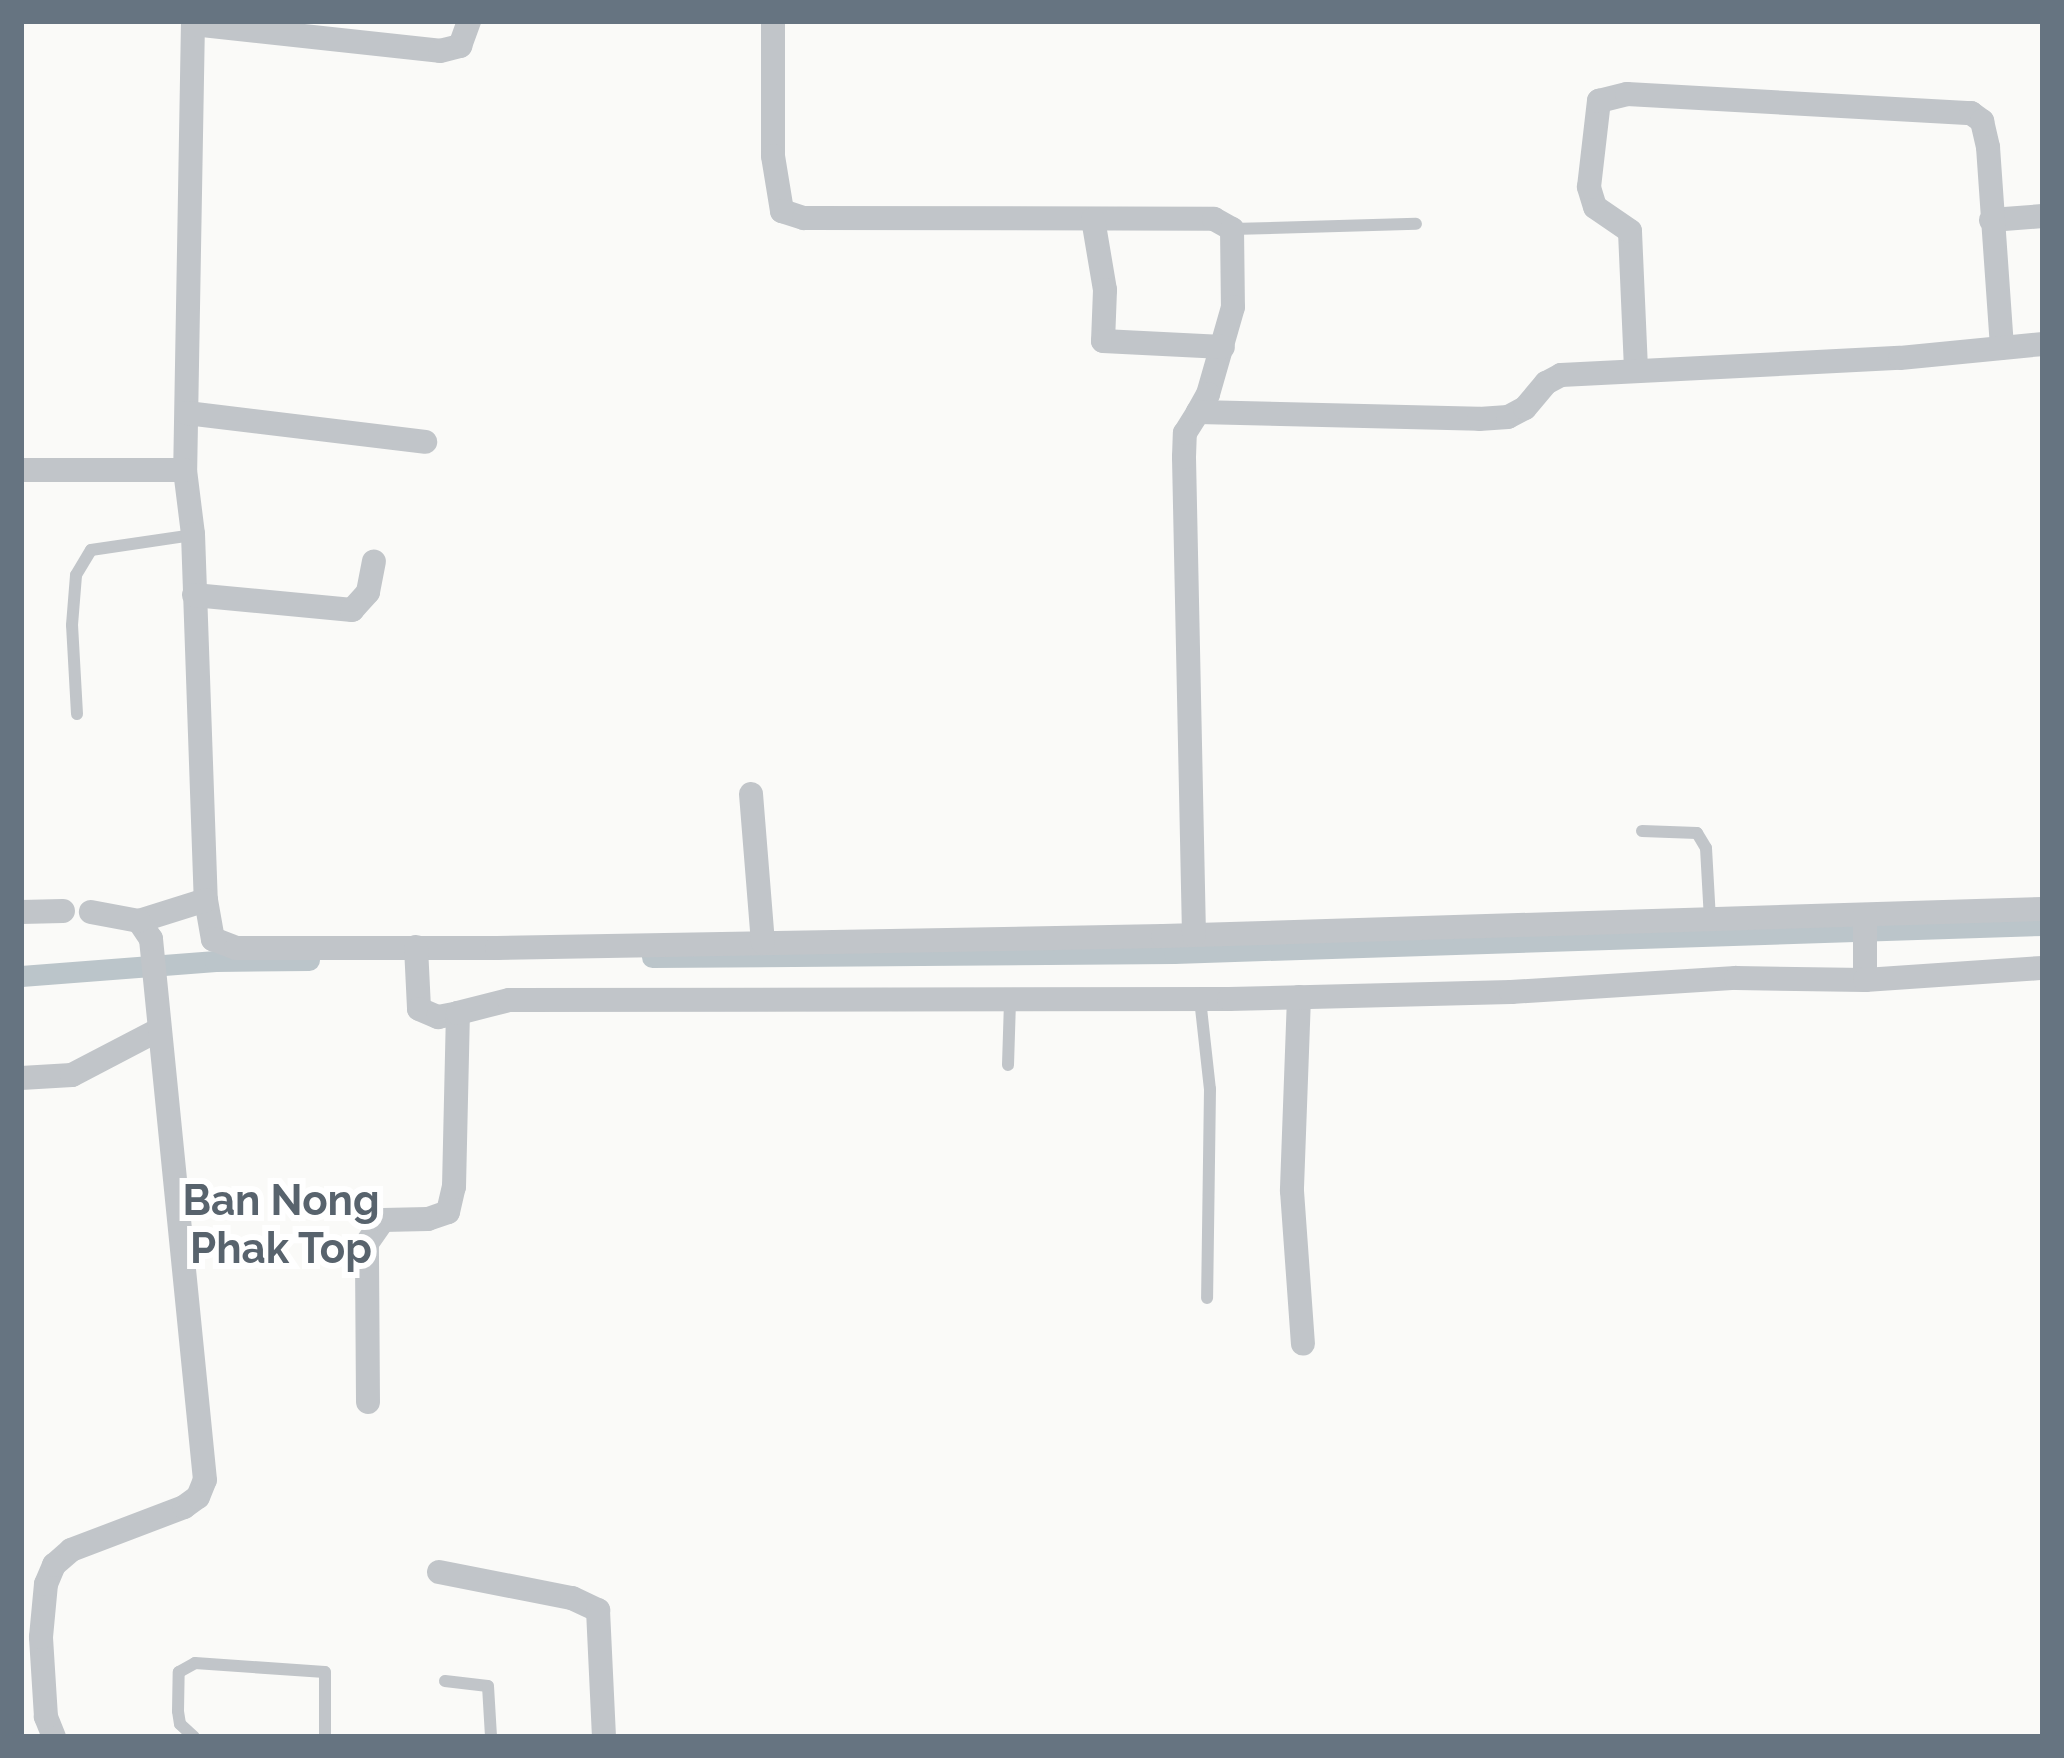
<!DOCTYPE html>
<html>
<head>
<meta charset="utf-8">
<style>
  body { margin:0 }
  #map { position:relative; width:2064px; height:1758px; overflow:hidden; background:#fafaf8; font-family:Raleway,sans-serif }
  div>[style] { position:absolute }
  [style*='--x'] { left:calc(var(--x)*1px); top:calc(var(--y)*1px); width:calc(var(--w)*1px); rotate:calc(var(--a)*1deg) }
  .canal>* { height:21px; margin:-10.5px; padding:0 10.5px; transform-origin:10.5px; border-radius:10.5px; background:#bbc5ca }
  .lane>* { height:12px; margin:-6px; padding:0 6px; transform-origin:6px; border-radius:6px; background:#c1c5c9 }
  .street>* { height:24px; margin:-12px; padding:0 12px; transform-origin:12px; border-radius:12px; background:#c1c5c9 }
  span { translate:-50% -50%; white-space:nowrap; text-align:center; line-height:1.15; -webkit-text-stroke:12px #fff; paint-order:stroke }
  .quarter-label { font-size:42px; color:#58636d; font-weight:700 }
  .frame { position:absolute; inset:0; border:24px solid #667481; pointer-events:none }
</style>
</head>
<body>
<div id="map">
  <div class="canal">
    <div style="--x:652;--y:957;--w:522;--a:-0.44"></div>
    <div style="--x:1174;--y:953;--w:869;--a:-1.85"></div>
    <div style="--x:21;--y:976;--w:195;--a:-4.4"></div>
    <div style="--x:215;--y:961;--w:94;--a:-0.6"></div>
  </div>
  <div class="lane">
    <div style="--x:1232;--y:229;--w:184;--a:-1.6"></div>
    <div style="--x:77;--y:714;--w:89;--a:-93.2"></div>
    <div style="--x:72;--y:625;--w:50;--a:-85.4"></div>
    <div style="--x:76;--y:575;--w:29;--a:-59"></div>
    <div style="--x:91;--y:550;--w:102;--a:-8.4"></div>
    <div style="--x:1642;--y:831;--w:55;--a:2.1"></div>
    <div style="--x:1697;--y:833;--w:17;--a:59"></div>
    <div style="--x:1706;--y:848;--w:71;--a:86.8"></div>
    <div style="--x:1200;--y:999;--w:91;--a:83.7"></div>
    <div style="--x:1210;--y:1089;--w:209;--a:90.8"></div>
    <div style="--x:1008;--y:1065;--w:65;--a:-88.2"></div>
    <div style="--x:445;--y:1681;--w:43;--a:6.6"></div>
    <div style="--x:488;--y:1686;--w:51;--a:86.6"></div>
    <div style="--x:194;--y:1737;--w:19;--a:-137"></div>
    <div style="--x:180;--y:1724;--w:13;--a:-99"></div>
    <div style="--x:178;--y:1711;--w:39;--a:-89"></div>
    <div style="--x:179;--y:1672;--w:18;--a:-29"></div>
    <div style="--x:195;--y:1663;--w:130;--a:4"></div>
    <div style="--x:325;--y:1672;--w:65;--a:90"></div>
  </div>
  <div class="street">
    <div style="--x:193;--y:21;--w:449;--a:91"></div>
    <div style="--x:185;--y:470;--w:64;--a:82.9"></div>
    <div style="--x:193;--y:534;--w:366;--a:88"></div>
    <div style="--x:206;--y:900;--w:40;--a:80"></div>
    <div style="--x:213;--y:939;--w:25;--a:21"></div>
    <div style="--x:236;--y:948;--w:261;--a:0"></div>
    <div style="--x:497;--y:948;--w:666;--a:-1.03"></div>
    <div style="--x:1163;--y:936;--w:880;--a:-1.76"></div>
    <div style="--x:773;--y:21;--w:135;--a:90"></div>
    <div style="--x:773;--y:156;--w:56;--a:80.7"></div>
    <div style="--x:782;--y:211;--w:23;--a:18"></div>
    <div style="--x:804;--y:218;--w:410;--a:0.1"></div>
    <div style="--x:1214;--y:219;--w:21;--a:29"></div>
    <div style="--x:1232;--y:229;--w:78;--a:89.3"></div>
    <div style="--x:1233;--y:307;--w:91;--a:106"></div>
    <div style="--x:1208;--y:394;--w:21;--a:119"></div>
    <div style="--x:193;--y:24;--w:248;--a:6.2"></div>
    <div style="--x:440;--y:51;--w:21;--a:-14"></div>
    <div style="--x:460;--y:46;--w:27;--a:-70"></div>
    <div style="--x:1093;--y:219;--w:72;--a:80.4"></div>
    <div style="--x:1105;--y:290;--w:51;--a:92.2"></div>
    <div style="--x:1103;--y:341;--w:120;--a:2.9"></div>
    <div style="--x:1991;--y:220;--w:52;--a:-4.4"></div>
    <div style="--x:1636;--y:369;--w:138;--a:-92.5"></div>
    <div style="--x:1630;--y:231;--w:42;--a:-145.6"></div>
    <div style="--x:1595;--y:207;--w:21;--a:-107"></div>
    <div style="--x:1589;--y:187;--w:87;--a:-83.4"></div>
    <div style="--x:1599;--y:101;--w:29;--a:-14"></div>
    <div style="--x:1627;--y:94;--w:345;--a:3.2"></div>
    <div style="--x:1971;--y:113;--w:14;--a:36"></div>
    <div style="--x:1982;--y:121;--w:27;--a:77"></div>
    <div style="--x:1988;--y:147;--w:201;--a:86"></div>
    <div style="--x:187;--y:413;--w:240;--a:6.9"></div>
    <div style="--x:21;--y:470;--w:164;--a:0"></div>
    <div style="--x:194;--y:595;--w:159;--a:5.4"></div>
    <div style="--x:352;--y:610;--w:24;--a:-48"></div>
    <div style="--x:368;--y:592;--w:31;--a:-79"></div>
    <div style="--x:751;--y:794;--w:149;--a:85.4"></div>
    <div style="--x:21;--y:912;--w:42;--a:-1.4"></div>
    <div style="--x:139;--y:921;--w:70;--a:-17.4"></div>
    <div style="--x:1194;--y:935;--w:478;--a:-91.2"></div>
    <div style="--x:1184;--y:457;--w:24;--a:-88"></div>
    <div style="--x:1185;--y:433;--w:25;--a:-58"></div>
    <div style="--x:1198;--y:412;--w:281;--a:1.4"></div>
    <div style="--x:1479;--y:419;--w:29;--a:-4"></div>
    <div style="--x:1508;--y:417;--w:19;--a:-28"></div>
    <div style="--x:1525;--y:408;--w:33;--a:-50"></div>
    <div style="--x:1546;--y:383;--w:17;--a:-28"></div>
    <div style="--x:1561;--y:375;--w:339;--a:-2.9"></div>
    <div style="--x:1900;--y:358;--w:144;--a:-5.6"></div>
    <div style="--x:416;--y:947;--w:62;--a:87.2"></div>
    <div style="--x:419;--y:1009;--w:21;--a:23"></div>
    <div style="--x:438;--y:1017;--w:20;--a:-11"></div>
    <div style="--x:1865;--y:980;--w:65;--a:-90"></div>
    <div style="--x:1299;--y:997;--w:194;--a:92.1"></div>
    <div style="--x:1292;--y:1191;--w:153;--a:85.9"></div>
    <div style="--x:21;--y:1078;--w:51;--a:-3.4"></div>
    <div style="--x:72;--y:1075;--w:97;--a:-27.6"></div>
    <div style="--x:368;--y:1402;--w:159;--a:-90.4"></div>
    <div style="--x:367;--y:1243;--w:28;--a:-55"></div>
    <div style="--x:383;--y:1220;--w:45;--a:-1.3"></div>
    <div style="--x:428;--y:1219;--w:21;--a:-19"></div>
    <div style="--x:448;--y:1212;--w:26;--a:-77"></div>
    <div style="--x:454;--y:1187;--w:174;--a:-88.7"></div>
    <div style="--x:458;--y:1013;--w:53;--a:-14.3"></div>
    <div style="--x:509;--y:1000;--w:720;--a:-0.08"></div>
    <div style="--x:1229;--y:999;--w:282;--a:-1.4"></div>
    <div style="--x:1511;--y:992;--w:225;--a:-3.6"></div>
    <div style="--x:1736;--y:978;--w:129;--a:0.9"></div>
    <div style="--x:1865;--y:980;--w:178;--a:-3.9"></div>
    <div style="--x:439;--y:1572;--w:136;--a:11.1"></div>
    <div style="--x:572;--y:1598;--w:29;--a:25"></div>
    <div style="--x:598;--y:1610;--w:127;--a:87.3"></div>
    <div style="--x:54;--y:1737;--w:22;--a:-112"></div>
    <div style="--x:46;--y:1717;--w:80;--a:-93.6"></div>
    <div style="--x:41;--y:1637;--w:53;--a:-84.6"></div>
    <div style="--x:46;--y:1584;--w:21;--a:-67"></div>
    <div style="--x:54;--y:1565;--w:23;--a:-41"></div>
    <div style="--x:71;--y:1550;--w:121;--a:-20.8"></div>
    <div style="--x:184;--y:1507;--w:17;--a:-36"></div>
    <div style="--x:198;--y:1497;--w:18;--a:-68"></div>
    <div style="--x:205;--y:1480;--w:544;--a:-95.7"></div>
    <div style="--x:151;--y:939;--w:22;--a:-124"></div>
    <div style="--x:139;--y:921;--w:49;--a:-169.4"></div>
  </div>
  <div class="quarter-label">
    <span style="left:281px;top:1225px">Ban Nong<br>Phak Top</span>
  </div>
  <div class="frame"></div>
</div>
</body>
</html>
